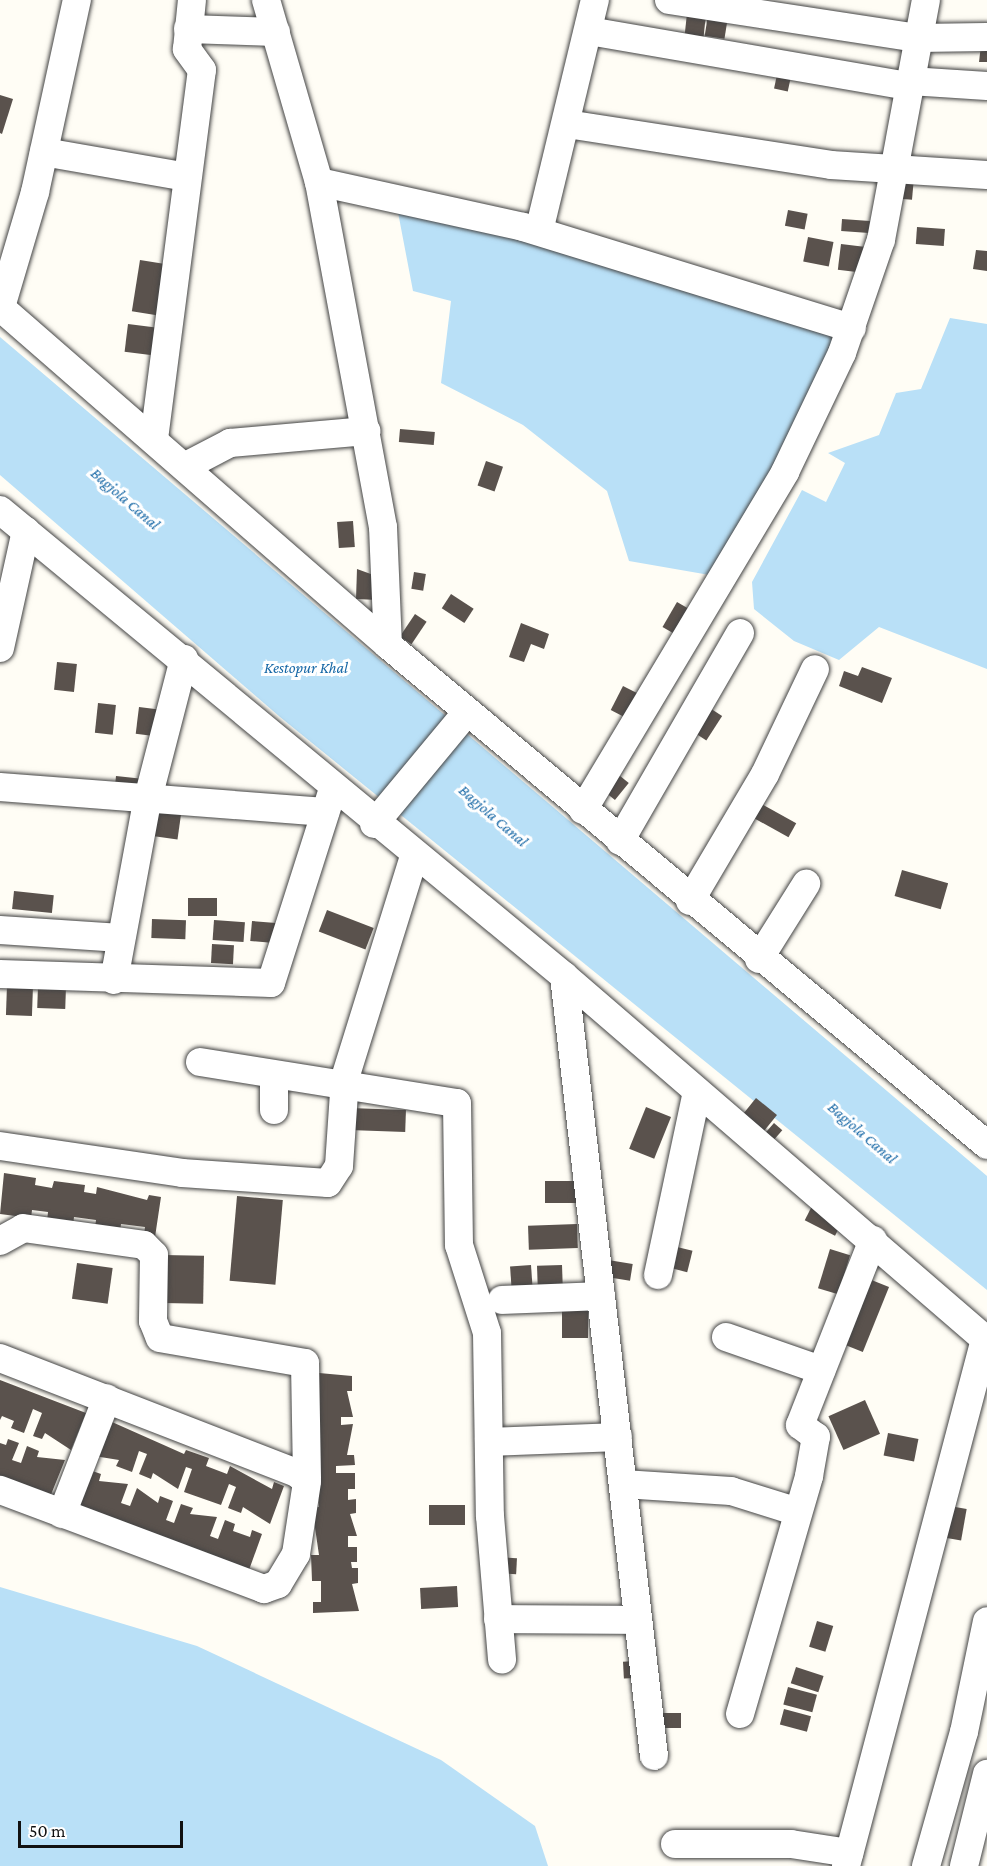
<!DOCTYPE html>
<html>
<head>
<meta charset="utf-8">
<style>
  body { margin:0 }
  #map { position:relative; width:987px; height:1866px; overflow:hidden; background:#fffdf5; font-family:"Crimson Pro",serif }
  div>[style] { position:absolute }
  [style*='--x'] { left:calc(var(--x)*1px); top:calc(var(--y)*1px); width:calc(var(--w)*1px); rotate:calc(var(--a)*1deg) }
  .water>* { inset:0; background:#b9e0f7 }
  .building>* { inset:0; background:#5a524d; transform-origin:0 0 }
  .roads { filter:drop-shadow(0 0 2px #444) drop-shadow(0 0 2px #444) }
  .minor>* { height:28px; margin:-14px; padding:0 14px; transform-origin:14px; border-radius:14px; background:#fff }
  span { translate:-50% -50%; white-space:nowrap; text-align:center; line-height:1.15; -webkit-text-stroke:6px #fff; paint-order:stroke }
  .water-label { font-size:16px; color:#1768a6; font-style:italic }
  .scale { position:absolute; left:18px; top:1821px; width:165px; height:27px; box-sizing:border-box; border:3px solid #111; border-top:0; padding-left:8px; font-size:18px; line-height:21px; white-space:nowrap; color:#111; -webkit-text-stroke:4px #fff; paint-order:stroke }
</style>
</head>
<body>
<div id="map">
  <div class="water">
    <div style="clip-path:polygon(397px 207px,500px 232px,842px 339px,721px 577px,629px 561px,607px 491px,523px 425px,441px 383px,451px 301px,413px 291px)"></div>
    <div style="clip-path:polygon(950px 318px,987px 324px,987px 669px,879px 627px,839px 660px,794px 641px,754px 609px,752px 582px,802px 490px,826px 502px,845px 463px,828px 453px,879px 435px,896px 393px,921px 389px)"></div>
    <div style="clip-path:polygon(0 337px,987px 1176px,987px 1290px,280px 717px,0 475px)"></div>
    <div style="clip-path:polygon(0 1587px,197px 1646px,441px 1760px,535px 1826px,548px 1866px,0 1866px)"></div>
  </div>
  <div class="building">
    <div style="left:687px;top:13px;width:19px;height:22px;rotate:6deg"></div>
    <div style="left:708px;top:15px;width:20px;height:21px;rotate:9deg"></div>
    <div style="clip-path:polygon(981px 45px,987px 46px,987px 62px,979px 62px)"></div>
    <div style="left:778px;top:70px;width:14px;height:19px;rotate:12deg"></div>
    <div style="clip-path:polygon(0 95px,13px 99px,2px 134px,0 133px)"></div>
    <div style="left:893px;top:176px;width:21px;height:22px;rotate:5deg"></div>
    <div style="left:788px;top:210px;width:20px;height:16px;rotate:11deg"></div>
    <div style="left:842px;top:219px;width:28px;height:12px;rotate:4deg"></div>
    <div style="left:917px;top:227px;width:28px;height:17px;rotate:4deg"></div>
    <div style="left:808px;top:237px;width:26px;height:25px;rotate:11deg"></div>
    <div style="left:841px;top:244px;width:25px;height:26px;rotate:7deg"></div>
    <div style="clip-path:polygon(976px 250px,987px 251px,987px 271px,973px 269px)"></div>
    <div style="left:140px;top:260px;width:30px;height:52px;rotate:9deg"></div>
    <div style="left:128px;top:324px;width:32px;height:28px;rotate:7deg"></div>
    <div style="left:400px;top:429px;width:35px;height:13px;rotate:5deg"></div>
    <div style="left:486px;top:461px;width:18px;height:26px;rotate:19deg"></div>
    <div style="left:353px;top:521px;width:26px;height:16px;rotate:86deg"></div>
    <div style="clip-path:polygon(357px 569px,379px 577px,378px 600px,356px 599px)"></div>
    <div style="left:414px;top:572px;width:12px;height:17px;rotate:9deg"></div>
    <div style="left:451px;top:594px;width:27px;height:17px;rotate:33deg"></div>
    <div style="left:677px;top:602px;width:14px;height:29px;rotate:30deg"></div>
    <div style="left:415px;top:614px;width:14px;height:27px;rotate:34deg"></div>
    <div style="clip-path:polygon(521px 623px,549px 634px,544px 649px,531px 644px,524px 662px,509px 657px)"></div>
    <div style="left:57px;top:662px;width:20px;height:28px;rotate:6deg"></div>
    <div style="clip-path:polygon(862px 667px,892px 678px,882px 703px,839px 686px,844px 671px,858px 676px)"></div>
    <div style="left:623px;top:686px;width:20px;height:27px;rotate:27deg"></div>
    <div style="left:98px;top:703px;width:18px;height:30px;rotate:6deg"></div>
    <div style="left:702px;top:703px;width:24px;height:29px;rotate:33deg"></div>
    <div style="left:139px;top:707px;width:26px;height:27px;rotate:7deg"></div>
    <div style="left:614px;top:771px;width:19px;height:22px;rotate:39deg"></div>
    <div style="left:116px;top:776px;width:28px;height:19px;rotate:6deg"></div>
    <div style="left:756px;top:801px;width:46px;height:16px;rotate:29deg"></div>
    <div style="left:148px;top:805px;width:34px;height:30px;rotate:8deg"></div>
    <div style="left:902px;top:870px;width:48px;height:27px;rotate:16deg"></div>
    <div style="left:14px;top:891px;width:40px;height:18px;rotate:6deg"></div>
    <div style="left:188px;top:898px;width:29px;height:18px"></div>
    <div style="left:327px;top:910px;width:50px;height:23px;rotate:21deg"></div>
    <div style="left:152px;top:919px;width:34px;height:19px;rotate:2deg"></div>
    <div style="left:214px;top:920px;width:31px;height:20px;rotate:4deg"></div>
    <div style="left:252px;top:921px;width:24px;height:20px;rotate:5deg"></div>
    <div style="left:212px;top:944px;width:22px;height:19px;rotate:3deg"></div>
    <div style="left:7px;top:985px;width:26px;height:30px;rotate:2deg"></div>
    <div style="left:38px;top:986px;width:28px;height:22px;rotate:2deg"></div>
    <div style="left:756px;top:1098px;width:27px;height:25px;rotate:39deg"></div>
    <div style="left:646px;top:1107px;width:27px;height:45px;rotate:22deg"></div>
    <div style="left:350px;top:1108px;width:56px;height:22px;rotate:2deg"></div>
    <div style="left:774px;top:1123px;width:11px;height:18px;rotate:41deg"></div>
    <div style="clip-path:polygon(4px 1173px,36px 1178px,35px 1185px,52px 1188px,54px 1181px,85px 1185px,84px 1192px,96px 1194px,97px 1187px,147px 1200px,149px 1195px,161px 1197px,155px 1237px,144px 1235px,145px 1227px,121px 1224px,120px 1232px,95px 1228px,96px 1220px,74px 1217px,73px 1225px,47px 1221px,48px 1212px,32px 1210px,31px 1218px,0 1214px)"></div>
    <div style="left:577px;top:1181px;width:22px;height:32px;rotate:90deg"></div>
    <div style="left:237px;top:1196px;width:46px;height:85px;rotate:5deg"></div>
    <div style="left:812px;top:1206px;width:34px;height:16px;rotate:27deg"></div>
    <div style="left:577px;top:1224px;width:24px;height:49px;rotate:88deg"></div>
    <div style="left:677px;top:1247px;width:16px;height:22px;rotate:14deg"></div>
    <div style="left:830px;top:1249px;width:21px;height:41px;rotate:17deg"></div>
    <div style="left:163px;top:1255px;width:41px;height:48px;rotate:1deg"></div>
    <div style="left:608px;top:1260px;width:25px;height:17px;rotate:9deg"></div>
    <div style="left:77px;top:1263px;width:36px;height:36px;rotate:8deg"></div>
    <div style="left:531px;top:1265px;width:26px;height:21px;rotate:86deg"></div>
    <div style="left:562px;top:1265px;width:29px;height:25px;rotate:88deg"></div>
    <div style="left:864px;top:1277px;width:27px;height:70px;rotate:22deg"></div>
    <div style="left:562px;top:1305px;width:26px;height:33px"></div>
    <div style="clip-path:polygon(308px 1372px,352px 1376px,352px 1391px,347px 1391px,353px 1417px,341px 1417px,341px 1425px,353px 1424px,347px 1455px,354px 1455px,355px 1465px,336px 1466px,336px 1473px,355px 1473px,355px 1489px,348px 1489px,348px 1500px,356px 1499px,356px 1513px,350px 1514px,357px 1536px,348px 1536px,348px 1547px,357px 1547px,357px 1562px,351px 1562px,352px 1568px,358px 1568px,358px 1583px,352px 1584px,359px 1611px,313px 1613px,313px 1602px,321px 1602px,321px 1581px,312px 1581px,311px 1555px,319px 1555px,312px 1507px,319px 1507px)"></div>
    <div style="clip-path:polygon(0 1380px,86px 1413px,71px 1450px,45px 1433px,42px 1439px,33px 1436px,42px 1413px,33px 1409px,24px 1433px,11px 1428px,14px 1421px,2px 1416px,0 1420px)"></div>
    <div style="left:865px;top:1400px;width:37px;height:40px;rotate:66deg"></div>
    <div style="clip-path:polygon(103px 1418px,184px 1454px,186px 1450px,209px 1458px,206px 1466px,227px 1474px,230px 1466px,272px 1489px,274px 1482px,284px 1486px,270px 1524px,243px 1507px,241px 1513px,228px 1508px,236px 1487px,229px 1484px,221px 1505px,184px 1492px,192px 1469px,186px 1467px,178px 1489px,153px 1473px,151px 1479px,139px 1474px,147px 1454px,139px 1451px,132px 1472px,116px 1466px,119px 1460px,88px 1455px)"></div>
    <div style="left:888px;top:1433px;width:31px;height:23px;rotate:11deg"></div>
    <div style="clip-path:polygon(8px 1439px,19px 1443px,12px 1460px,21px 1463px,27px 1446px,39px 1451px,37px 1457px,65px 1460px,50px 1497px,0 1479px,0 1443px,6px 1445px)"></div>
    <div style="clip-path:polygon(84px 1468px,101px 1474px,99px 1481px,128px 1484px,121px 1503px,130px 1506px,137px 1488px,158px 1503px,160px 1496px,173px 1501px,166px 1520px,174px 1523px,181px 1504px,193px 1508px,190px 1514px,217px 1517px,210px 1536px,218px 1539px,225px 1520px,235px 1524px,233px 1531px,250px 1537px,252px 1530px,262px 1534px,249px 1570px,71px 1504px)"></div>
    <div style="left:465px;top:1505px;width:20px;height:36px;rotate:90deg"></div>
    <div style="left:944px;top:1505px;width:23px;height:32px;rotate:10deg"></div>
    <div style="left:495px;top:1557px;width:22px;height:16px;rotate:3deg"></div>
    <div style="left:457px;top:1586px;width:21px;height:37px;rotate:87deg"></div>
    <div style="left:817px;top:1621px;width:17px;height:27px;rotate:17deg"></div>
    <div style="left:635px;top:1661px;width:17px;height:12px;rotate:87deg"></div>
    <div style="left:796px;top:1667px;width:29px;height:17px;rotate:18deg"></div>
    <div style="left:788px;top:1687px;width:30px;height:18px;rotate:15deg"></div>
    <div style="left:784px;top:1709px;width:28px;height:16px;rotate:15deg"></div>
    <div style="left:681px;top:1713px;width:15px;height:22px;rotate:90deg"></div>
  </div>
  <div class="roads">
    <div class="minor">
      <div style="--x:266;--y:0;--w:190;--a:73.8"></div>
      <div style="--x:319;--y:182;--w:351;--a:79.5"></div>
      <div style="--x:383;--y:527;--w:118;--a:87.6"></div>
      <div style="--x:669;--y:0;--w:252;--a:8.7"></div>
      <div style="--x:918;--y:38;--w:69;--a:-0.8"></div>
      <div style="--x:188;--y:29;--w:88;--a:2"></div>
      <div style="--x:589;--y:31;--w:325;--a:9.8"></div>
      <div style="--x:910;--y:81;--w:77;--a:3.7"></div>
      <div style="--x:567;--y:124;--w:267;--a:8.8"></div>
      <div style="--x:831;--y:165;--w:156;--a:3.7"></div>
      <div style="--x:44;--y:152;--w:145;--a:9.9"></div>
      <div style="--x:319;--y:182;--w:209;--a:12.4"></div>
      <div style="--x:523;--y:227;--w:344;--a:17.1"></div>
      <div style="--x:539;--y:231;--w:238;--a:-76.4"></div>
      <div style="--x:0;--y:307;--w:515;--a:41.06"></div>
      <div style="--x:388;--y:645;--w:780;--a:39.85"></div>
      <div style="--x:1;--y:307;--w:120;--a:-73.5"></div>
      <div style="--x:35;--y:192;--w:197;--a:-77.7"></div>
      <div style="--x:154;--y:439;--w:372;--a:-82.6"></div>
      <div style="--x:202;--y:70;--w:26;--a:-126"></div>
      <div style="--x:187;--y:49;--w:49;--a:-84.2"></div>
      <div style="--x:186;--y:466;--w:50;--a:-27.6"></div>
      <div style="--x:230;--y:443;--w:137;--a:-5"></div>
      <div style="--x:0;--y:510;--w:732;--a:39.56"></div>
      <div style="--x:564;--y:976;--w:559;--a:40.79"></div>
      <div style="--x:0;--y:648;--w:120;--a:-77.5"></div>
      <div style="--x:0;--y:787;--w:326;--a:4.4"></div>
      <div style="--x:583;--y:810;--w:394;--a:-59.1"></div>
      <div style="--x:785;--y:472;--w:132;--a:-64.4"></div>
      <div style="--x:842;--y:353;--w:120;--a:-71"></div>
      <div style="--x:881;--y:240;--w:244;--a:-79.4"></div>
      <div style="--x:374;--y:824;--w:146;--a:-50.3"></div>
      <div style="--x:620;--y:841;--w:240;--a:-60"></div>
      <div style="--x:690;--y:901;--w:147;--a:-59.4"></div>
      <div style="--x:765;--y:774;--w:116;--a:-64.5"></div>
      <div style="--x:0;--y:930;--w:121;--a:3.8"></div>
      <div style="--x:759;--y:959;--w:89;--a:-57.9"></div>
      <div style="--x:0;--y:974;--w:271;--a:1.9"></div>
      <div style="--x:271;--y:983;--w:204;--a:-72.3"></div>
      <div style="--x:564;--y:976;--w:785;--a:83.42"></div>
      <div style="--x:114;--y:980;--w:181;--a:-79.5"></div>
      <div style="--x:147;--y:802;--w:148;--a:-75.5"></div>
      <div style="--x:200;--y:1062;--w:260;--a:9.1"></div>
      <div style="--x:457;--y:1103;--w:142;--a:89.2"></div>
      <div style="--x:459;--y:1245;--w:92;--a:72.3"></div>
      <div style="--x:487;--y:1333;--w:183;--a:89.1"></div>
      <div style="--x:490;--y:1516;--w:144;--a:85.2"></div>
      <div style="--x:274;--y:1075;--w:35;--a:90"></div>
      <div style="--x:0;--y:1146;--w:184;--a:8.4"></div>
      <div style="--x:182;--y:1173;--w:146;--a:3.9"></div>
      <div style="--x:328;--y:1183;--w:20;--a:-57"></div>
      <div style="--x:339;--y:1166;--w:88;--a:-86.1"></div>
      <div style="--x:345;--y:1078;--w:232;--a:-72.7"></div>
      <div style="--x:0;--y:1241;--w:26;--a:-29"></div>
      <div style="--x:23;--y:1228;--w:122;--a:8"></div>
      <div style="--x:144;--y:1245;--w:14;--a:45"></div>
      <div style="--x:154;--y:1255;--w:66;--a:90.9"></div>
      <div style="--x:153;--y:1321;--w:18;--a:68"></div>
      <div style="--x:160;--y:1338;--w:147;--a:9.8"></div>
      <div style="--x:305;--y:1363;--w:115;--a:89"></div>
      <div style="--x:658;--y:1275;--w:187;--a:-78"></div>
      <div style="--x:502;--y:1300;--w:99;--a:-2.3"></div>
      <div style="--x:726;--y:1337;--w:101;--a:19.2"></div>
      <div style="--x:0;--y:1358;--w:318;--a:21.2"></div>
      <div style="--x:297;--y:1473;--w:13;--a:42"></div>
      <div style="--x:307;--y:1482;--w:73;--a:98.7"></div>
      <div style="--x:296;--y:1554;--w:35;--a:121"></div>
      <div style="--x:278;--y:1584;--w:15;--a:160"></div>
      <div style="--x:264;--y:1589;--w:282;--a:-159.4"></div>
      <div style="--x:489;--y:1442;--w:129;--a:-2.2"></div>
      <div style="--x:623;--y:1484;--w:108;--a:3.7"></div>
      <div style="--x:731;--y:1491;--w:70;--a:17.4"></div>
      <div style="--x:62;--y:1514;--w:124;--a:-68.8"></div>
      <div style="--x:498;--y:1619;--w:140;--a:0.4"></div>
      <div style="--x:740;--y:1714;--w:248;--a:-73.8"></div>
      <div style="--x:809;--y:1476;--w:40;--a:-80"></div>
      <div style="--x:816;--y:1437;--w:20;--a:-143"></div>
      <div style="--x:800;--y:1425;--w:199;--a:-68.5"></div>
      <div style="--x:675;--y:1844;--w:116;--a:0"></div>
      <div style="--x:791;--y:1844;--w:59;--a:8.8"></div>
      <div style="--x:846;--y:1866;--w:545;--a:-75.22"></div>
      <div style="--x:926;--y:1866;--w:139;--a:-74.2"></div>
      <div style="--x:964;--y:1732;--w:113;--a:-78.3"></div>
      <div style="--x:964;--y:1866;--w:95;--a:-76"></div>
    </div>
  </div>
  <div class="water-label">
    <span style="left:125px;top:499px;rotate:41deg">Bagjola Canal</span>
    <span style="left:306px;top:668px">Kestopur Khal</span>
    <span style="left:493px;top:816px;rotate:41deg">Bagjola Canal</span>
    <span style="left:862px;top:1133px;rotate:41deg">Bagjola Canal</span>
  </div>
  <div class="scale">50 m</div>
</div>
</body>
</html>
